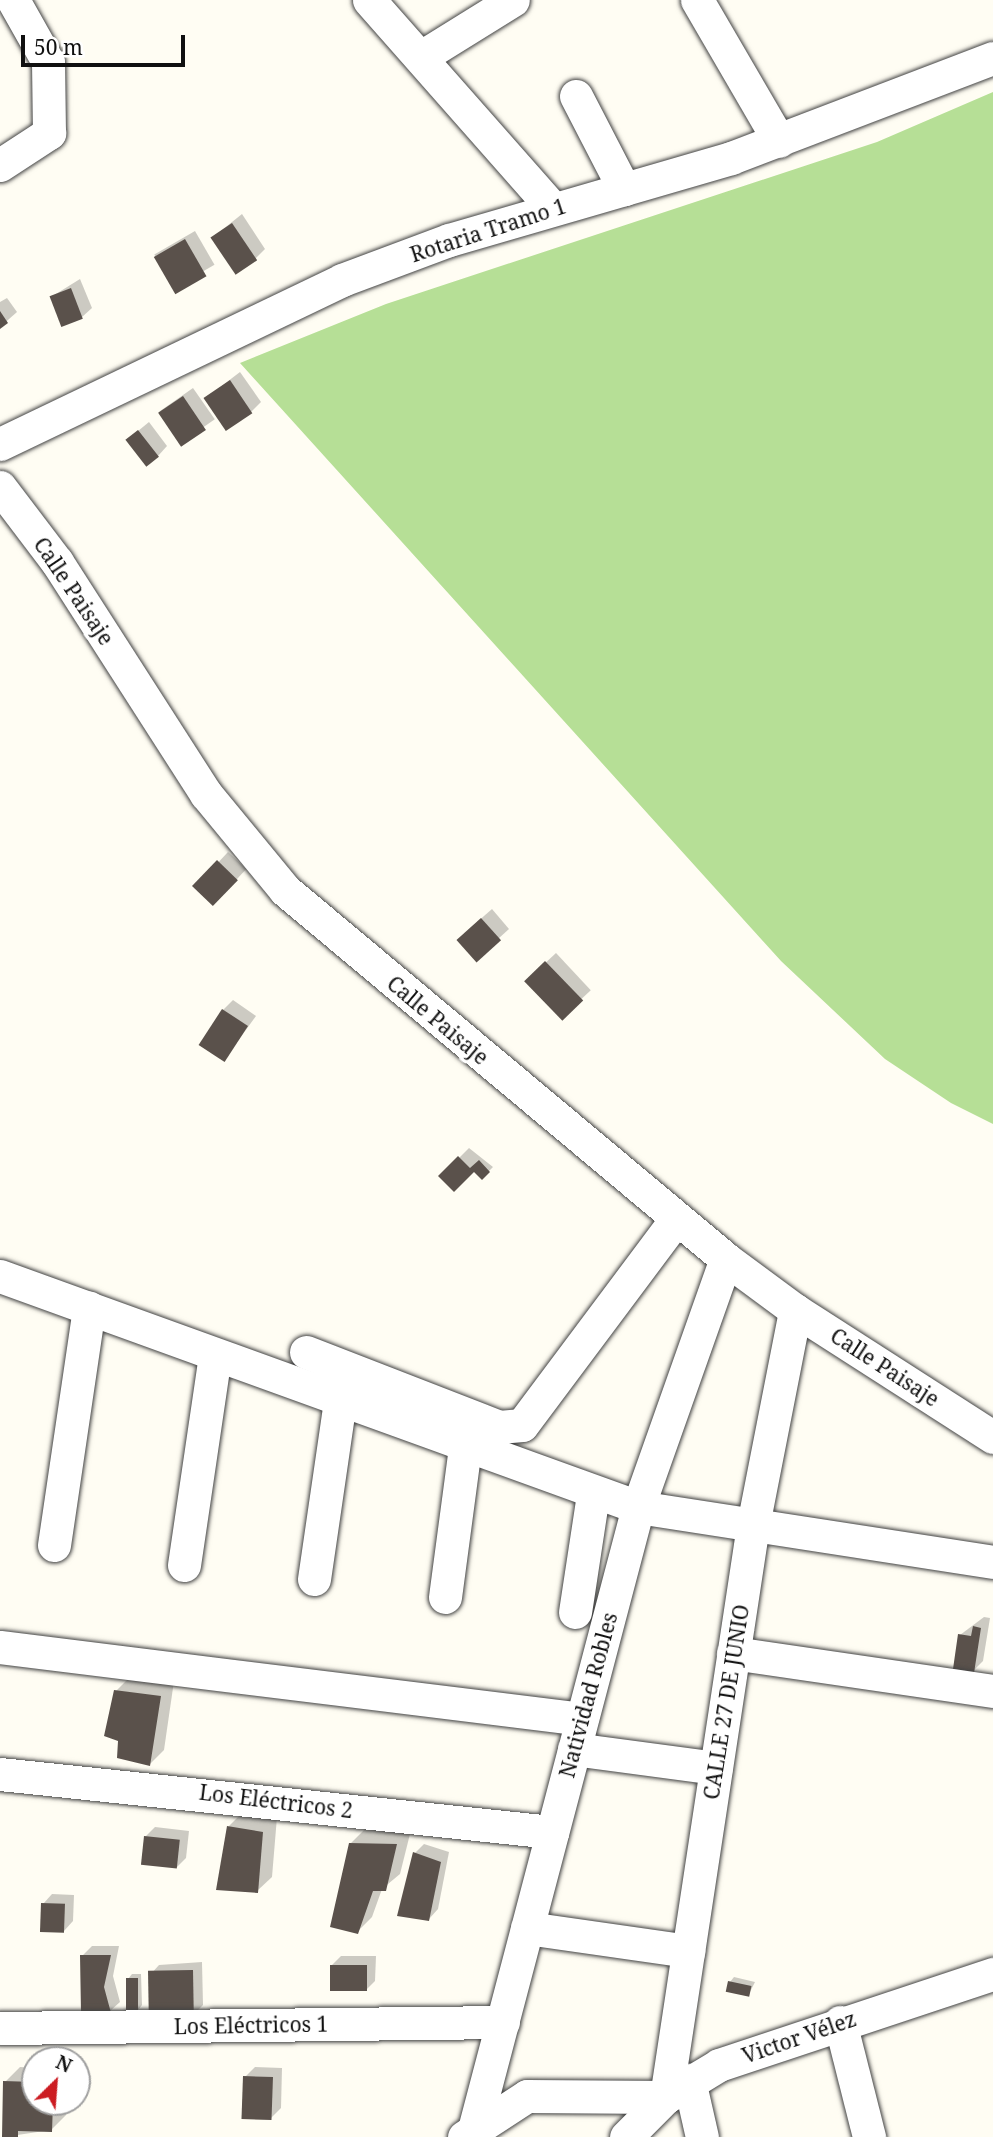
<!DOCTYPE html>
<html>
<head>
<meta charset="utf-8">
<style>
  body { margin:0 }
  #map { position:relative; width:993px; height:2137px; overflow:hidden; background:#fffdf3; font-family:"Noto Serif",serif }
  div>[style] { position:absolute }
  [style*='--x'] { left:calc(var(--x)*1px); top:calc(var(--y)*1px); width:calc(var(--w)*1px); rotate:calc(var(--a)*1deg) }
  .forest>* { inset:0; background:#b6df96 }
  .shadow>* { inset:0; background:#0003; transform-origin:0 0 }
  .building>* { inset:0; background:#5a514b; transform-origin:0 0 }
  .roads { filter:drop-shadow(0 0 2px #434343) drop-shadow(0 0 2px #434343) }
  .minor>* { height:33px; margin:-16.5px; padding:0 16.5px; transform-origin:16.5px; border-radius:16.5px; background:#fff }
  span { translate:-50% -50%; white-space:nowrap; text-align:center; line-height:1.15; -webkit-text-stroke:7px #fff; paint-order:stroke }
  .street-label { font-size:21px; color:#101010 }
  .north { position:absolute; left:21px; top:2046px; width:70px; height:70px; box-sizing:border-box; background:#fff; border:2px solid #9f9f9f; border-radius:50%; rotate:25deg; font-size:19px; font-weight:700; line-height:28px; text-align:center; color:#101010 }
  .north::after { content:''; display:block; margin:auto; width:24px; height:32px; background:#cc1c22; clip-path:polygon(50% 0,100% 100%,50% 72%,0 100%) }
  .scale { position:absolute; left:21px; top:35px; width:164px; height:32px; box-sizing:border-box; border:4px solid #101010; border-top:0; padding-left:9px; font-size:21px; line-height:24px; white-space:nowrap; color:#101010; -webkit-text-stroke:5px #fff; paint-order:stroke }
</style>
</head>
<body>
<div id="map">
  <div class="forest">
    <div style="clip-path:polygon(993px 92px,993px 1124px,951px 1103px,885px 1059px,781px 961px,240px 363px,386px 304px,877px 142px)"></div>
  </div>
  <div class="shadow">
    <div style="clip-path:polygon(242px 214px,265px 249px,256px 258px,212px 238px)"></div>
    <div style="left:195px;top:231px;width:39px;height:47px;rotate:60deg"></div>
    <div style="clip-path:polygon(80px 279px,92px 308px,82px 317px,51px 297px)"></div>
    <div style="clip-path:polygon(7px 298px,17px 312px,0 327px,0 302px)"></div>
    <div style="clip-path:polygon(240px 372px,261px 402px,251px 412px,206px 398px)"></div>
    <div style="left:193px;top:388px;width:38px;height:41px;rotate:55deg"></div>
    <div style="clip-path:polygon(149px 422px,167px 446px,158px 456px,127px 440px)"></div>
    <div style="left:228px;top:852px;width:25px;height:48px;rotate:43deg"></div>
    <div style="clip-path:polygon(492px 909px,509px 929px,476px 959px,468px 930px)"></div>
    <div style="left:556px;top:953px;width:51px;height:41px;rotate:47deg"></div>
    <div style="clip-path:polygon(233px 1000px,256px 1016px,224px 1060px,223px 1010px)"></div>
    <div style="clip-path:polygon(469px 1148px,493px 1167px,482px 1178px,474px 1169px,441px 1176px)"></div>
    <div style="clip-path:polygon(984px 1617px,990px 1618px,983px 1661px,973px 1671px,960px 1635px)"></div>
    <div style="clip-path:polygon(131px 1676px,174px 1681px,164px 1750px,150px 1764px,119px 1740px,116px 1691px)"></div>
    <div style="clip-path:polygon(243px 1812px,277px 1817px,272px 1877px,257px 1891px,229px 1826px)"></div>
    <div style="clip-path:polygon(155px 1827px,189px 1831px,186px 1858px,176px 1868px,145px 1837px)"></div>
    <div style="clip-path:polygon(365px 1829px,411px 1830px,400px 1874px,382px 1889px,372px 1917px,357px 1932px,350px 1844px)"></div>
    <div style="clip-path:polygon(424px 1844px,449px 1852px,438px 1909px,429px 1919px,415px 1853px)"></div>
    <div style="clip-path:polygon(52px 1894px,74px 1895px,73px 1921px,64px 1931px,43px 1904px)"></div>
    <div style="clip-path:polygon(92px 1946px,119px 1946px,113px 1976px,120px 2002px,110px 2011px,82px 1956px)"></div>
    <div style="clip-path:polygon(341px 1956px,376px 1956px,375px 1981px,365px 1991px,331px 1966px)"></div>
    <div style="clip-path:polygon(202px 1962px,203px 2005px,193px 2015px,150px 1975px,159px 1965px)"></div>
    <div style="clip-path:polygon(132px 1974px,141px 1974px,142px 2005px,138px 2010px,128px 1979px)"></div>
    <div style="clip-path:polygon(734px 1977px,755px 1982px,748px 1996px,730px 1982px)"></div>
    <div style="clip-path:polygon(20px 2067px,35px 2068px,35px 2102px,66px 2102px,66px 2115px,51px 2130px,4px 2137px,5px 2082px)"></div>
    <div style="clip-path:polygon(255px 2067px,282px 2068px,281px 2108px,271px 2118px,245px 2077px)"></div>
  </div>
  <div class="building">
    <div style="left:232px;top:223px;width:45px;height:26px;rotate:56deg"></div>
    <div style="left:185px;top:239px;width:43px;height:36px;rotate:60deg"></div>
    <div style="left:71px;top:288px;width:33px;height:23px;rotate:69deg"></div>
    <div style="clip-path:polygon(0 311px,8px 323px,0 329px)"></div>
    <div style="left:230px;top:380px;width:40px;height:32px;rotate:56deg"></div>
    <div style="left:183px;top:396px;width:41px;height:30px;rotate:56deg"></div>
    <div style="left:138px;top:430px;width:34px;height:16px;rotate:52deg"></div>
    <div style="left:217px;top:860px;width:29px;height:36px;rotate:44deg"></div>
    <div style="left:481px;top:918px;width:30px;height:33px;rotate:48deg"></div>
    <div style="left:545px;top:961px;width:55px;height:29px;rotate:46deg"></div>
    <div style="left:222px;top:1009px;width:31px;height:43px;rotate:33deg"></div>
    <div style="clip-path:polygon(458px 1156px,470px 1168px,479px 1160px,490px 1172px,482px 1180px,474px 1172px,454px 1192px,438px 1176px)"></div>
    <div style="clip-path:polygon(973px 1626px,981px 1628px,974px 1673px,953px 1669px,958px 1634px,971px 1636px)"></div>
    <div style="clip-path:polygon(114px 1690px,161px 1696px,150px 1766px,117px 1758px,118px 1741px,104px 1736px)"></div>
    <div style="clip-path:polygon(227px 1826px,263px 1832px,258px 1893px,216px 1890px)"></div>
    <div style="left:144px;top:1836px;width:36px;height:29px;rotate:6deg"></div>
    <div style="clip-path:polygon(349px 1843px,397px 1844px,386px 1891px,373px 1891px,358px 1934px,330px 1927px)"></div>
    <div style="clip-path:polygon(413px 1852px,441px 1862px,429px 1921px,397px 1916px)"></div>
    <div style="left:41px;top:1903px;width:24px;height:29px;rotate:2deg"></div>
    <div style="clip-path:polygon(80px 1955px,111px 1955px,104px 1987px,111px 2013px,81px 2013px)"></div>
    <div style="left:330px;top:1965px;width:37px;height:26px"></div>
    <div style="left:193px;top:1970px;width:46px;height:45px;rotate:89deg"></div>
    <div style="left:126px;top:1978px;width:12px;height:33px"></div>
    <div style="left:728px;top:1981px;width:24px;height:11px;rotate:12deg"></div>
    <div style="left:243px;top:2076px;width:30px;height:43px;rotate:2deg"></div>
    <div style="clip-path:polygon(3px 2081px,35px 2082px,35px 2102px,53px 2102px,52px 2132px,18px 2131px,18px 2137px,2px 2137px)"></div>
  </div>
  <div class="roads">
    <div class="minor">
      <div style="--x:369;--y:0;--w:278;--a:48.6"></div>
      <div style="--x:697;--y:0;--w:163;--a:59.8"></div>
      <div style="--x:421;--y:57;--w:108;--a:-31.8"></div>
      <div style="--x:576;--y:96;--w:105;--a:62.7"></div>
      <div style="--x:0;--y:165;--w:59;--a:-33.1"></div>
      <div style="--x:49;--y:133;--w:71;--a:-90.8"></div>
      <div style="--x:48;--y:62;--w:71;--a:-119.4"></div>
      <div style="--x:0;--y:444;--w:379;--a:-25.6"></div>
      <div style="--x:342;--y:280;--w:114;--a:-20.5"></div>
      <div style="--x:449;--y:240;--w:294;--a:-16.2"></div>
      <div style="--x:731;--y:158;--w:280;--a:-20.9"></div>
      <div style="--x:0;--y:487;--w:94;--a:52.8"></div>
      <div style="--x:57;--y:562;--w:276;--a:57.3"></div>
      <div style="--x:206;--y:794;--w:124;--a:50.5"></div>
      <div style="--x:285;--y:890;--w:575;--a:39.92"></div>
      <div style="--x:726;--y:1259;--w:86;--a:36.5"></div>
      <div style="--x:795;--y:1310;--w:235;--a:32.7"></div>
      <div style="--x:0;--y:1276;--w:679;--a:19.9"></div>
      <div style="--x:638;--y:1507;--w:359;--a:8.8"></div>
      <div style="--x:306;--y:1352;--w:207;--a:21.2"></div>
      <div style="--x:499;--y:1427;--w:23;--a:-5"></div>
      <div style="--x:522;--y:1425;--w:257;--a:-53.2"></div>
      <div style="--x:54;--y:1545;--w:240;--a:-81.6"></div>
      <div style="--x:184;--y:1565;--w:212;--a:-81.6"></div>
      <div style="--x:314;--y:1579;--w:180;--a:-81.7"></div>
      <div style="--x:445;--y:1597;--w:151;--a:-82.4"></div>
      <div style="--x:575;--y:1612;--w:119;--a:-81.3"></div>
      <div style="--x:0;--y:1647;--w:586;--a:7.05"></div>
      <div style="--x:733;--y:1653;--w:263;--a:8.3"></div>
      <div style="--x:574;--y:1749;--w:143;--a:7.6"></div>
      <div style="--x:0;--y:1774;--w:555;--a:6"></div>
      <div style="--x:527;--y:1928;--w:163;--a:8.1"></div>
      <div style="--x:840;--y:2022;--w:119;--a:75.8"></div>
      <div style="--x:0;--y:2028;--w:503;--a:-0.68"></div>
      <div style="--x:689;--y:2080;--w:58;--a:77.2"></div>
      <div style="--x:464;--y:2137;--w:75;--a:-33.1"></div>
      <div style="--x:527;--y:2096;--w:139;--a:0.4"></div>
      <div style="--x:666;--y:2097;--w:579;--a:-81.35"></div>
      <div style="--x:753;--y:1525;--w:219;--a:-78.9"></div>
      <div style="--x:472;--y:2137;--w:652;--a:-75.24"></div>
      <div style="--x:638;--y:1507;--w:263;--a:-70.5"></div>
      <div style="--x:626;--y:2137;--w:57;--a:-45"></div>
      <div style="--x:666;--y:2097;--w:62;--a:-31.1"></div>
      <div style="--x:719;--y:2065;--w:289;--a:-18.4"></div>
    </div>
  </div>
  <div class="street-label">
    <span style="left:488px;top:230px;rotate:-18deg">Rotaria Tramo 1</span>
    <span style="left:74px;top:591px;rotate:56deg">Calle Paisaje</span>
    <span style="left:438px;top:1020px;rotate:40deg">Calle Paisaje</span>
    <span style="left:885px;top:1367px;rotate:33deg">Calle Paisaje</span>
    <span style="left:588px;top:1695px;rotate:-75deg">Natividad Robles</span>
    <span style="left:726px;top:1702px;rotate:-81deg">CALLE 27 DE JUNIO</span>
    <span style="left:276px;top:1801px;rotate:7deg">Los Eléctricos 2</span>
    <span style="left:251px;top:2025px;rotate:-1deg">Los Eléctricos 1</span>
    <span style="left:799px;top:2037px;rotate:-19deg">Victor Vélez</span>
  </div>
  <div class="north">N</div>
  <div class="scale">50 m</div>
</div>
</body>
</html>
